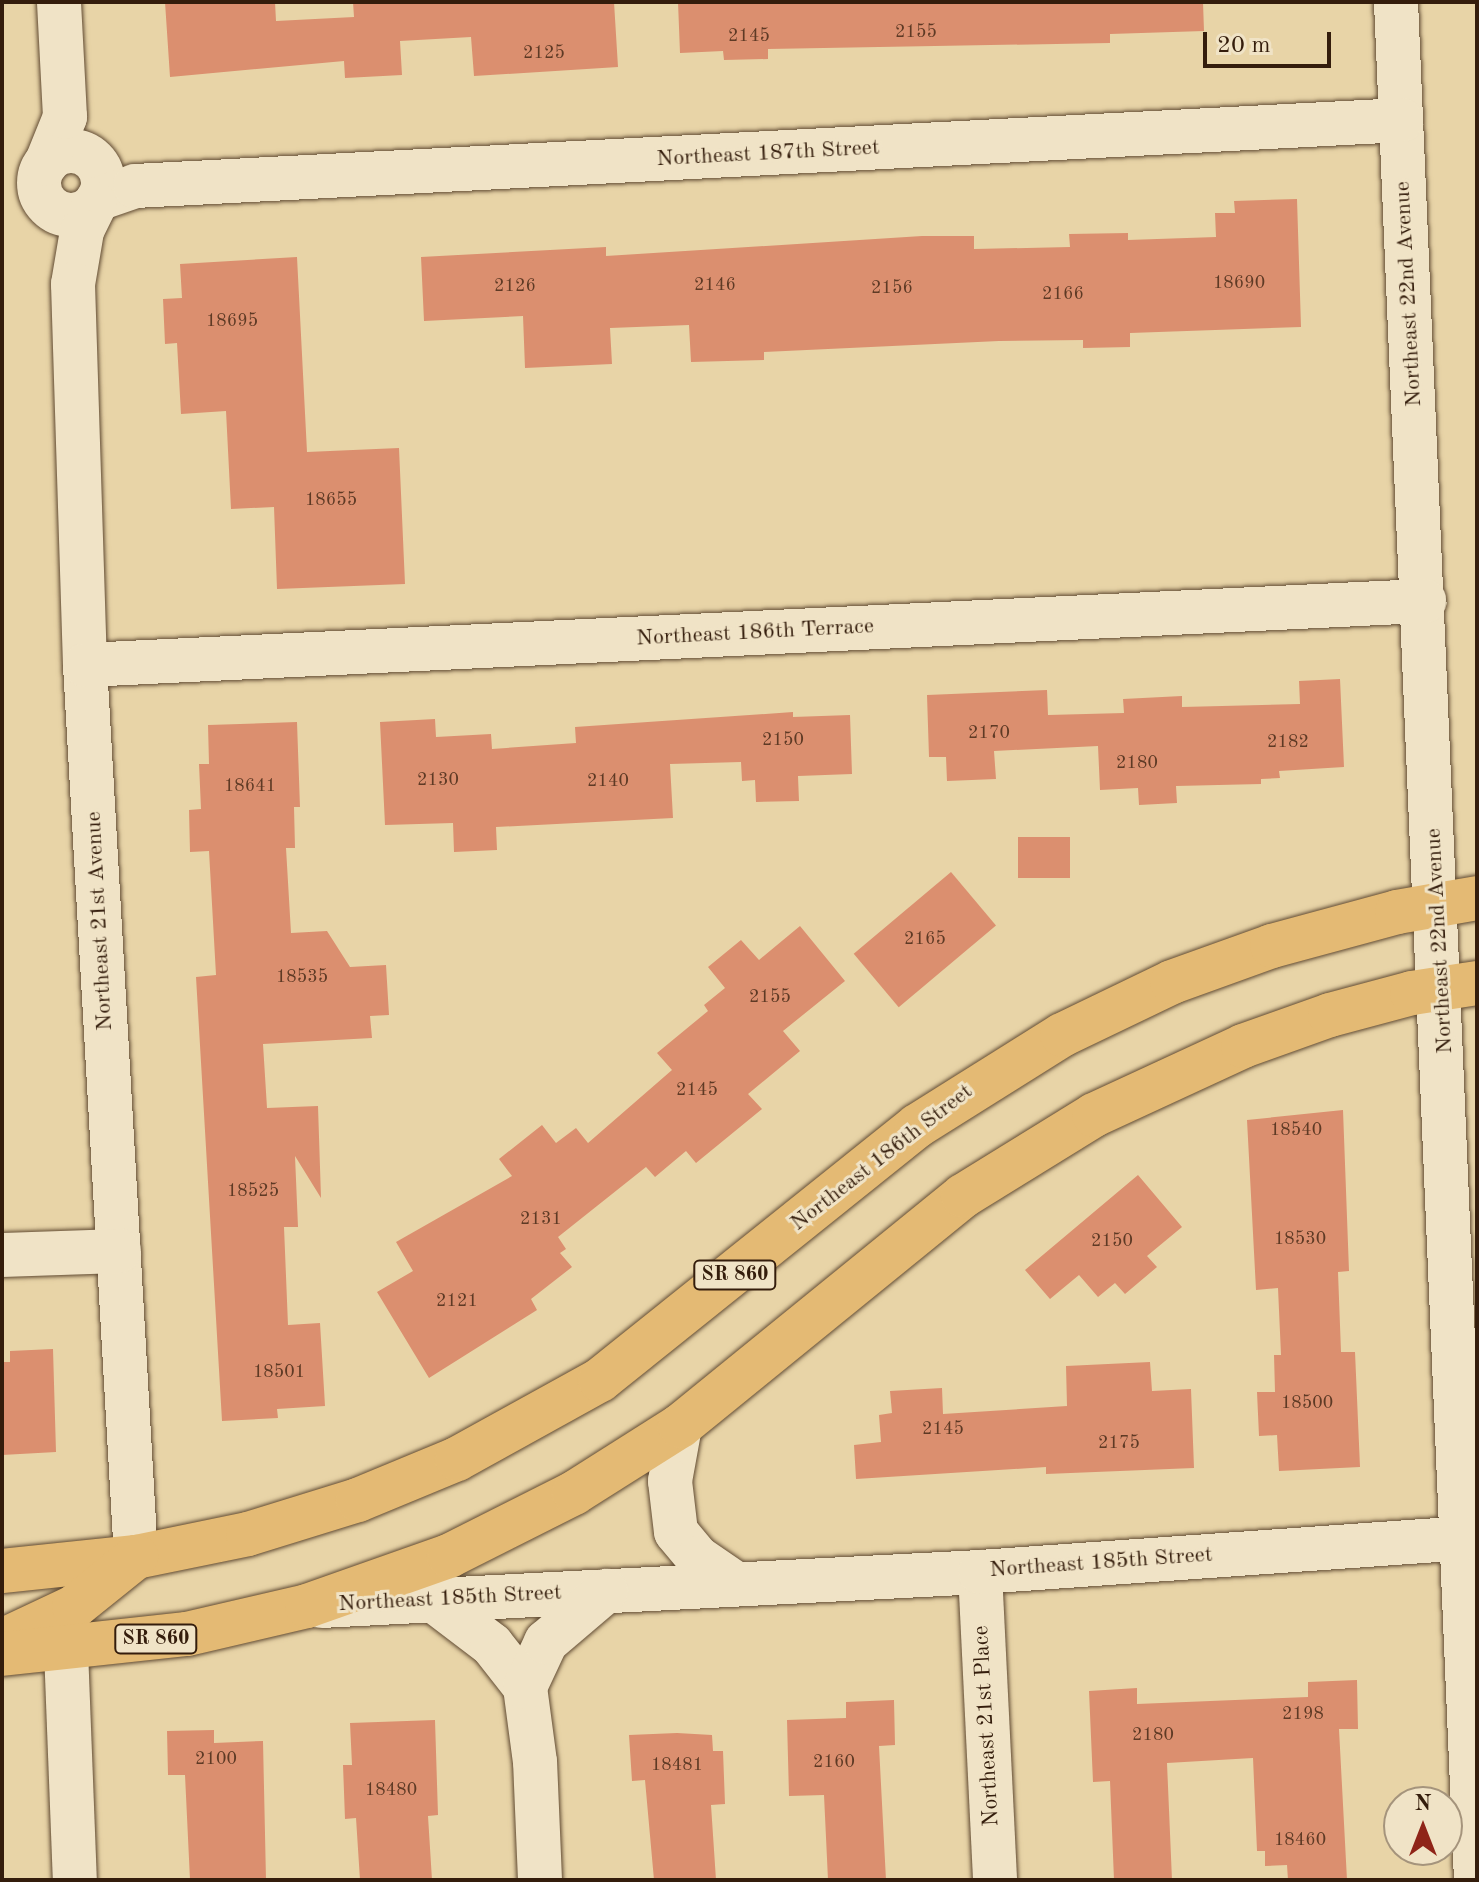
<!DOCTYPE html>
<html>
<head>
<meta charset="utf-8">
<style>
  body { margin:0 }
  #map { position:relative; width:1479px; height:1882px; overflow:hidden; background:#e8d4a7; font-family:"Old Standard TT",serif }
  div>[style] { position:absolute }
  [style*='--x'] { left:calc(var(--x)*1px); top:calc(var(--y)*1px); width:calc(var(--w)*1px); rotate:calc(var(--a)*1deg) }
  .building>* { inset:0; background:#db8f6f; transform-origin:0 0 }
  .roads { filter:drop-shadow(0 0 2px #614b33) drop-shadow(0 0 2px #614b33) }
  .minor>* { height:44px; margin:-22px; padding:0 22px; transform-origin:22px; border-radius:22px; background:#f0e3c6 }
  .minor>.ring { margin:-22px; padding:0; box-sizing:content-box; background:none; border:44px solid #f0e3c6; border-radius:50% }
  .major>* { height:44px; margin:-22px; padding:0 22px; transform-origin:22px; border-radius:22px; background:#e4ba74 }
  span { translate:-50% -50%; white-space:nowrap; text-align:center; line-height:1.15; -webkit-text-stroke:6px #f0e3c6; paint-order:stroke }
  .number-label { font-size:18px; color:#5e3a25 }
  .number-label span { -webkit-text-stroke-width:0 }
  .shield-label span { padding:2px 6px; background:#f0e3c6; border:2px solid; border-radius:6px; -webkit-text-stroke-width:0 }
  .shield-label { font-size:20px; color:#341d0c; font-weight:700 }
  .street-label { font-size:22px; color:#341d0c }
  .frame { position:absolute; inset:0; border:4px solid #341d0c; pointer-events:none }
  .north { position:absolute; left:1383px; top:1786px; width:80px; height:80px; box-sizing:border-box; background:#f0e3c6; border:2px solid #a5947c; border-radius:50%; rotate:0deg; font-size:22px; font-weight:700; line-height:32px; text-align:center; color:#341d0c }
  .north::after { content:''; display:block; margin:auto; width:28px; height:36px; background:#8f2418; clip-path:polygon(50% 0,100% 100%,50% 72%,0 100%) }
  .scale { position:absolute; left:1203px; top:32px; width:128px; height:36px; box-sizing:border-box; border:4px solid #341d0c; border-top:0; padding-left:10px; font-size:24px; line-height:28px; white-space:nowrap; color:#341d0c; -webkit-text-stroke:6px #f0e3c6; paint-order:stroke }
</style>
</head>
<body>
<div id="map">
  <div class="building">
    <div style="clip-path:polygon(165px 2px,275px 2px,276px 21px,354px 17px,353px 2px,614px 2px,618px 67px,474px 76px,471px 37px,400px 41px,402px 75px,345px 78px,344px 61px,170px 77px)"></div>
    <div style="clip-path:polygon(678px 2px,1203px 2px,1204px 31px,1110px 34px,1110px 43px,768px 49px,768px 59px,724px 60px,723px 51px,680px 53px)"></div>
    <div style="clip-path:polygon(1297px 199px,1301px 327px,1130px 333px,1130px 347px,1083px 348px,1083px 340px,999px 341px,764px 352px,764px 360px,691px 362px,689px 325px,610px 328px,612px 364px,525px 368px,523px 316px,424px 321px,421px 257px,606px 247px,606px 256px,922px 236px,974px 236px,974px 249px,1070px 247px,1069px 234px,1128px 233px,1128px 240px,1216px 237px,1215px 213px,1235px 213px,1234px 201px)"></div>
    <div style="clip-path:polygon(297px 257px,307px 452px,399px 448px,405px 584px,277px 589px,274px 507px,231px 509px,226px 411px,181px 414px,177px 343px,165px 344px,163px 299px,182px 298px,180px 264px)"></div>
    <div style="clip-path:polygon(1340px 679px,1344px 767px,1279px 771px,1280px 778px,1261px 779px,1261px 784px,1176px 786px,1177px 803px,1139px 805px,1138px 788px,1100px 790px,1098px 746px,994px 751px,996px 779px,947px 781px,946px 757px,929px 757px,927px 695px,1047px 690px,1048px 715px,1124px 713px,1123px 699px,1182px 696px,1182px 707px,1300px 704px,1299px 681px)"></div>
    <div style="clip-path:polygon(793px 712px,793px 717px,850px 715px,852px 774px,798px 776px,799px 801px,756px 802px,755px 780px,742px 781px,741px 762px,670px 764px,673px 818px,496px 827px,497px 850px,454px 852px,453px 823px,385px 825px,380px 722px,435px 719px,436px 737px,491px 734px,492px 749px,576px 743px,575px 727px)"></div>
    <div style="clip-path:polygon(297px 722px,300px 807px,294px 807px,295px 848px,286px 848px,291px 933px,327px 931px,350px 967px,386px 965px,389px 1015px,370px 1016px,372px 1038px,263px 1044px,267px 1108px,318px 1106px,321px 1198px,295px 1156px,298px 1227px,284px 1227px,288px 1325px,320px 1323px,325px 1406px,277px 1409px,278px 1418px,222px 1421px,196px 977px,216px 975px,209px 851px,190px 852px,189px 810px,201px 809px,199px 764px,209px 764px,208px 725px)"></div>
    <div style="left:1018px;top:837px;width:52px;height:41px"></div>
    <div style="left:951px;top:872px;width:70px;height:127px;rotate:50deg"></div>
    <div style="clip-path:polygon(800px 926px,845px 981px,783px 1031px,800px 1051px,748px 1094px,762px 1109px,696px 1163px,686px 1151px,655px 1177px,646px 1167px,558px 1237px,566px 1249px,560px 1253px,572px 1267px,531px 1299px,537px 1310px,429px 1378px,377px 1292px,413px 1271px,396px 1242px,512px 1176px,499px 1159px,542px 1125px,556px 1143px,576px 1128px,588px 1143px,672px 1070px,657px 1053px,708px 1011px,704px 1005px,725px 988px,708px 967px,741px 940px,759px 960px)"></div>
    <div style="clip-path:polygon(1343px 1110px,1349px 1271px,1338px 1272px,1341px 1352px,1355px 1352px,1360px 1467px,1279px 1471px,1277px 1435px,1259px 1436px,1257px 1392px,1275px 1392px,1274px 1355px,1281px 1355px,1278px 1288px,1256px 1290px,1247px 1120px)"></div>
    <div style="clip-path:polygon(1138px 1175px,1182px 1227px,1147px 1256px,1157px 1267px,1125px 1294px,1115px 1283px,1098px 1297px,1079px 1275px,1050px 1299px,1025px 1270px)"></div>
    <div style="clip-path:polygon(53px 1349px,56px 1452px,2px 1455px,2px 1362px,10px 1362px,10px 1351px)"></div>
    <div style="clip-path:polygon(1150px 1362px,1152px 1391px,1191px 1389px,1194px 1468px,1046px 1474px,1046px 1467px,856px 1479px,854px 1445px,881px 1442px,879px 1415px,892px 1413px,890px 1391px,942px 1388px,943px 1414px,1067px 1406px,1066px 1366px)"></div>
    <div style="clip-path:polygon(1357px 1680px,1358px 1729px,1339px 1729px,1347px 1880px,1288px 1880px,1287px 1865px,1265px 1866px,1265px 1851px,1257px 1851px,1253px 1758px,1167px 1763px,1172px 1880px,1114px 1880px,1110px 1781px,1093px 1782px,1089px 1691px,1137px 1688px,1137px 1704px,1308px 1697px,1308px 1682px)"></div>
    <div style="clip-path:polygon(894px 1700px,895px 1745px,879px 1746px,886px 1880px,828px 1880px,824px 1795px,789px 1796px,787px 1720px,846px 1718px,846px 1702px)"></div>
    <div style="clip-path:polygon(435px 1720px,438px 1815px,428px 1816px,432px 1880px,360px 1880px,356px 1818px,345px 1819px,343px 1765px,352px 1765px,350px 1723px)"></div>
    <div style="clip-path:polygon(214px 1730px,214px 1743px,263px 1741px,266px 1880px,190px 1880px,185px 1775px,168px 1775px,167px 1731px)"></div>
    <div style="clip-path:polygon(677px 1733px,712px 1735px,713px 1751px,723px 1751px,725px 1804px,711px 1805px,716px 1880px,654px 1880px,645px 1780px,632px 1781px,629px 1735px)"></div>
  </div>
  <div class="roads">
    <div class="minor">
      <div style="--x:1396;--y:2;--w:1880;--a:87.56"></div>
      <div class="ring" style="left:39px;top:151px;width:20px;height:20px"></div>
      <div style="--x:46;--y:164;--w:51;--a:-68"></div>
      <div style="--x:65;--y:117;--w:115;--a:-93"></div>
      <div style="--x:98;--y:199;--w:39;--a:-19"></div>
      <div style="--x:135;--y:186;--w:1268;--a:-2.98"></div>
      <div style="--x:95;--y:204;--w:30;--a:116"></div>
      <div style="--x:82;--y:231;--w:54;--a:99.6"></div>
      <div style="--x:73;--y:284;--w:381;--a:88.2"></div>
      <div style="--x:85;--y:665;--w:893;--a:86.73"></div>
      <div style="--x:85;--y:665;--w:1341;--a:-2.74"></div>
      <div style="--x:2;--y:1255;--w:117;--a:-2"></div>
      <div style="--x:680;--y:1426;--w:56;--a:100.3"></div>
      <div style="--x:670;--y:1481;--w:51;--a:83.3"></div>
      <div style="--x:676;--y:1532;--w:34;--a:50"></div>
      <div style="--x:698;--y:1558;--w:46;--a:34.4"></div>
      <div style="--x:980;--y:1572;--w:308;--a:87.2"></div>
      <div style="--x:433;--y:1600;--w:74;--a:37.3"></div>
      <div style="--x:492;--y:1645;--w:53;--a:51.8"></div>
      <div style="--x:321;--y:1606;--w:660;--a:-2.95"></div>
      <div style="--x:980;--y:1572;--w:486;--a:-4"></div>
      <div style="--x:66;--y:1650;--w:230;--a:87.8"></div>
      <div style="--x:540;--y:1880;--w:118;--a:-92.4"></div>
      <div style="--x:535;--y:1762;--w:76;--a:-97.6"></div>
      <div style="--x:525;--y:1687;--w:50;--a:-65"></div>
      <div style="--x:546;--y:1642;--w:79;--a:-40.4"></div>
    </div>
    <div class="major">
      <div style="--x:2;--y:1571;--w:135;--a:-6"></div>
      <div style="--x:136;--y:1557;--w:114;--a:-11.6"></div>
      <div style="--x:248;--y:1534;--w:115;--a:-17.2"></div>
      <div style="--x:358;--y:1500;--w:107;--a:-22.5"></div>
      <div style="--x:457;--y:1459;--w:163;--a:-28.9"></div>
      <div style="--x:600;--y:1380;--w:406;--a:-38.7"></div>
      <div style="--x:917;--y:1126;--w:171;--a:-32.1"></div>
      <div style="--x:1062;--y:1035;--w:122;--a:-25.7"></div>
      <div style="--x:1172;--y:982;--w:106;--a:-19.8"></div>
      <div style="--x:1272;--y:946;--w:130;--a:-15.2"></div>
      <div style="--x:1397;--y:912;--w:81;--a:-9.9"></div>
      <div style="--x:2;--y:1641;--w:80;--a:-25.3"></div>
      <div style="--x:74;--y:1607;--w:80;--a:-38.9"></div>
      <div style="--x:2;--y:1654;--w:186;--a:-6.2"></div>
      <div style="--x:187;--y:1634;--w:123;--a:-13.1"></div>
      <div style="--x:307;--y:1606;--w:151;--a:-19.4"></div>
      <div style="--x:449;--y:1556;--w:140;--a:-26.7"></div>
      <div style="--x:574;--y:1493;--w:125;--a:-32.3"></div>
      <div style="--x:680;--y:1426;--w:365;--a:-39.1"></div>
      <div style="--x:963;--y:1196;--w:154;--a:-31.7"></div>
      <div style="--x:1094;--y:1115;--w:164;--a:-24.8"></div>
      <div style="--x:1243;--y:1046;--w:92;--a:-19.6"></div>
      <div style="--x:1330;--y:1015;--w:85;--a:-15"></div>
      <div style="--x:1412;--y:993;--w:66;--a:-8.7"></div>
    </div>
  </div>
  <div class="number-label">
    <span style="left:916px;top:32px">2155</span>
    <span style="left:749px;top:36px">2145</span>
    <span style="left:544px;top:53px">2125</span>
    <span style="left:1239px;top:283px">18690</span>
    <span style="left:715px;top:285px">2146</span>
    <span style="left:515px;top:286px">2126</span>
    <span style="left:892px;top:288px">2156</span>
    <span style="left:1063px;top:294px">2166</span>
    <span style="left:232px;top:321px">18695</span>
    <span style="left:331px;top:500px">18655</span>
    <span style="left:989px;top:733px">2170</span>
    <span style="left:783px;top:740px">2150</span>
    <span style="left:1288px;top:742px">2182</span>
    <span style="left:1137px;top:763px">2180</span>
    <span style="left:438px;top:780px">2130</span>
    <span style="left:608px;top:781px">2140</span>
    <span style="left:250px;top:786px">18641</span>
    <span style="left:925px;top:939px">2165</span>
    <span style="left:302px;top:977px">18535</span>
    <span style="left:770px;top:997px">2155</span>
    <span style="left:697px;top:1090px">2145</span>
    <span style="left:1296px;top:1130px">18540</span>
    <span style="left:253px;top:1191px">18525</span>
    <span style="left:541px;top:1219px">2131</span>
    <span style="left:1300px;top:1239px">18530</span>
    <span style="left:1112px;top:1241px">2150</span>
    <span style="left:457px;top:1301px">2121</span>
    <span style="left:279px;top:1372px">18501</span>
    <span style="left:1307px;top:1403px">18500</span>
    <span style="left:943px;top:1429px">2145</span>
    <span style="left:1119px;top:1443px">2175</span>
    <span style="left:1303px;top:1714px">2198</span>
    <span style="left:1153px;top:1735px">2180</span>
    <span style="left:216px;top:1759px">2100</span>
    <span style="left:834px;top:1762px">2160</span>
    <span style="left:677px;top:1765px">18481</span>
    <span style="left:391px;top:1790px">18480</span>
    <span style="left:1300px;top:1840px">18460</span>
  </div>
  <div class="shield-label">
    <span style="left:735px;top:1275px">SR 860</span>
    <span style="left:156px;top:1639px">SR 860</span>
  </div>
  <div class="street-label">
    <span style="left:768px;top:154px;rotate:-3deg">Northeast 187th Street</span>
    <span style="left:1409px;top:294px;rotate:-93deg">Northeast 22nd Avenue</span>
    <span style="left:755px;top:633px;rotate:-3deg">Northeast 186th Terrace</span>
    <span style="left:100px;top:921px;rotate:-93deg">Northeast 21st Avenue</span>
    <span style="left:1440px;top:941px;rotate:-93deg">Northeast 22nd Avenue</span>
    <span style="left:882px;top:1158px;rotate:-38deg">Northeast 186th Street</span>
    <span style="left:1101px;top:1563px;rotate:-4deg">Northeast 185th Street</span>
    <span style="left:450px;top:1599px;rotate:-3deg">Northeast 185th Street</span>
    <span style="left:987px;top:1726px;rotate:-93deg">Northeast 21st Place</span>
  </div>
  <div class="frame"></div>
  <div class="north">N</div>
  <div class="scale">20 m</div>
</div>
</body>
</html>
